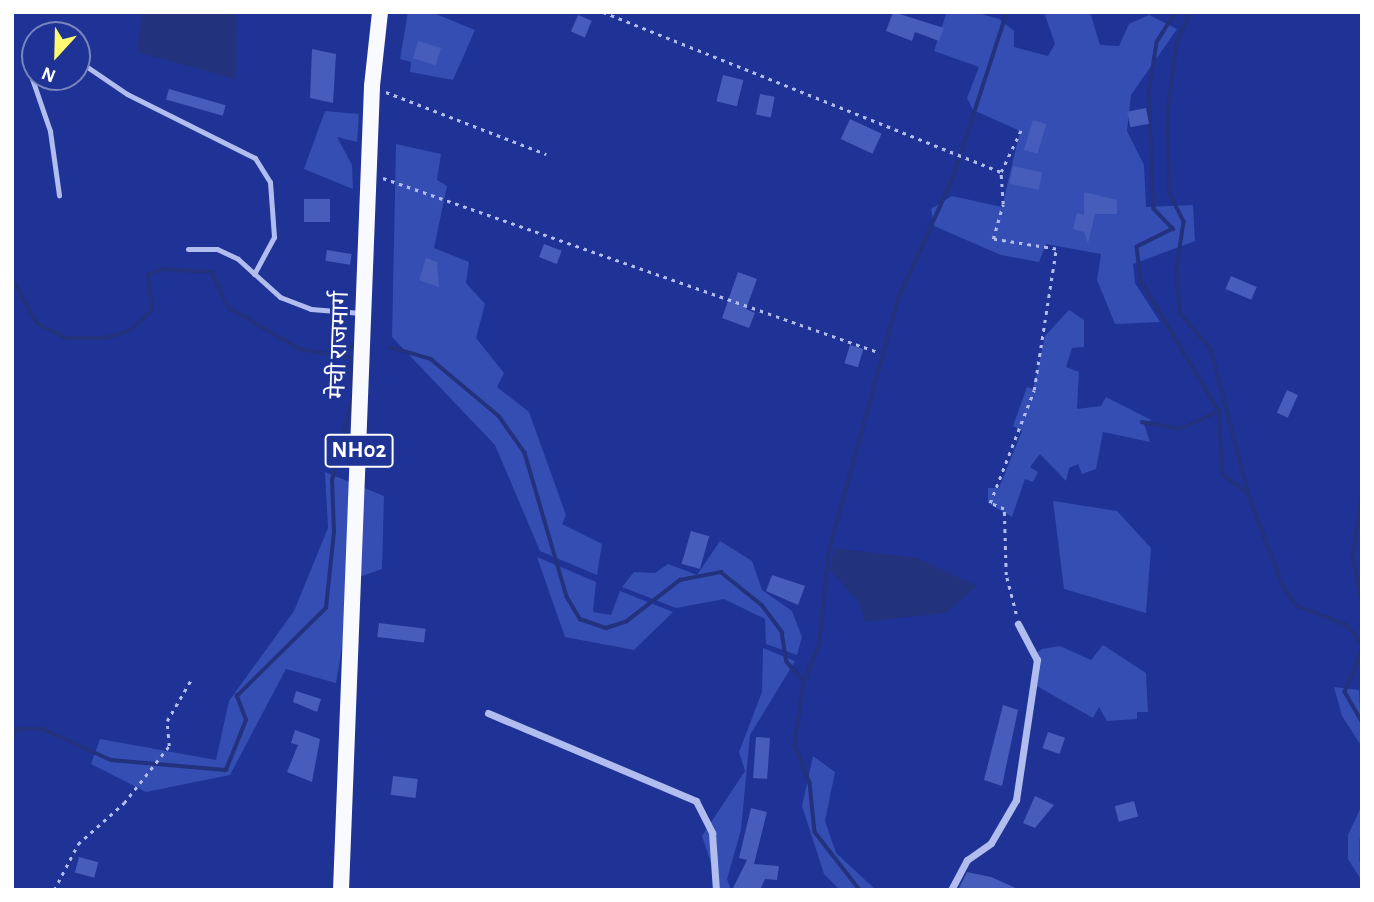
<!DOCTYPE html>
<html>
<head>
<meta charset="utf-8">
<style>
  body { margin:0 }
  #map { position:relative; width:1374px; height:902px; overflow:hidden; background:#1e3395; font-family:"Alegreya Sans","Noto Sans Devanagari",sans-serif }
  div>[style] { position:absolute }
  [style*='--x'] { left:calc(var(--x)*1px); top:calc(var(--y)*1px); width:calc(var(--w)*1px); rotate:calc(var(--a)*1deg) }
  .green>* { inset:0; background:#354eb3 }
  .water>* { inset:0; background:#22327d }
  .stream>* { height:3.5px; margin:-1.75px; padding:0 1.75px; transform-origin:1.75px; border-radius:1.75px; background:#22327d }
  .building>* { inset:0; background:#465dbb; transform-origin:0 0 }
  .path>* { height:2.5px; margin-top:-1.25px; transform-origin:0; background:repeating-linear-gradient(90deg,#b1bdef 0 3.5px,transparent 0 8.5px) }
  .service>* { height:5px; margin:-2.5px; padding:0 2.5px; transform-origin:2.5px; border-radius:2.5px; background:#b1bdef }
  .minor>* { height:7px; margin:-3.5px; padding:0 3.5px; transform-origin:3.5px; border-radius:3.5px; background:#b1bdef }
  .primary>* { height:16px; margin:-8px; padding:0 8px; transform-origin:8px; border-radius:8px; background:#f9faff }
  span { translate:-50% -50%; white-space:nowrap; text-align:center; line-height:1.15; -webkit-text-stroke:5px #1e3395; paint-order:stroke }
  .shield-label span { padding:2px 5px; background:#1e3395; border:2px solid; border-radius:5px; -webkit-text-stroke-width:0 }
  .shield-label { font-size:23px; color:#fff; font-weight:700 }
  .street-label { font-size:24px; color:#fff }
  .frame { position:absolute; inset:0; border:14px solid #fff; pointer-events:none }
  .north { position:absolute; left:21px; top:21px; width:70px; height:70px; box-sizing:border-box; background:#1e3395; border:2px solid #7885bf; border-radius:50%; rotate:202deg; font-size:19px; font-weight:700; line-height:28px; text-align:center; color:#fff }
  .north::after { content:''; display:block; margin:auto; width:24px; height:32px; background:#fdf970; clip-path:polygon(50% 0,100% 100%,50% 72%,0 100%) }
</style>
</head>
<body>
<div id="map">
  <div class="green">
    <div style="clip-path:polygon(408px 12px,431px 12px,475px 30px,453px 80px,410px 72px,411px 62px,400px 59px)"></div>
    <div style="clip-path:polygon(974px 12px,999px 19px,1014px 31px,1014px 47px,1048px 56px,1055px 44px,1044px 12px,1090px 12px,1100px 45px,1119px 46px,1129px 24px,1149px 15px,1177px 29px,1131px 95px,1127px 131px,1144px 165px,1146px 207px,1193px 205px,1195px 241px,1133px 264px,1135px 283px,1160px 322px,1115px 324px,1097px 280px,1101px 254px,1046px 244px,1039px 262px,1001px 255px,934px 226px,931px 209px,952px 196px,1002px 207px,1020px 131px,973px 110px,967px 98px,979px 67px,934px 51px,946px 14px)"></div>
    <div style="clip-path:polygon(325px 111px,359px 114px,357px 142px,337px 137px,352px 165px,353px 189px,304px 169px)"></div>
    <div style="clip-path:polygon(396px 144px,441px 154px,437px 180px,447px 186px,434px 248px,469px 262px,466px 283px,485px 304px,476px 338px,504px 373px,497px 387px,529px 412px,566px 515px,562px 524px,602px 544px,597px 575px,540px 551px,495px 445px,392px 337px)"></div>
    <div style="clip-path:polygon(1069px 310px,1084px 320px,1084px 347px,1072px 348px,1066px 367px,1079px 372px,1077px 409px,1101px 406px,1106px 397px,1151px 420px,1144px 424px,1150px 442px,1103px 432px,1096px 469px,1082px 474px,1078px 464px,1069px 468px,1066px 481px,1040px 454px,1030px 467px,1038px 472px,1033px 482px,1025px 479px,1012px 517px,988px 503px,988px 488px,999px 488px,1022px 431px,1013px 426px,1027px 387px,1033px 389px,1045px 336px)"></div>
    <div style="clip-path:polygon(325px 472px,384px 496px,382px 569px,353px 579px,336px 683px,286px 669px,230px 775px,146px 792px,91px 764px,100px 739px,216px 760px,229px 701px,294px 611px,328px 528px)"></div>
    <div style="clip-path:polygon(1053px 501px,1117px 511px,1151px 548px,1146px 613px,1064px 589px)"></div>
    <div style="clip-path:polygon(720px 541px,752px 561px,762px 590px,792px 611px,802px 637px,797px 655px,766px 644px,765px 619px,724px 599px,676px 608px,622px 587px,634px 572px,655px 573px,668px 564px,697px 575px)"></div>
    <div style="clip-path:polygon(537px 557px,596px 582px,593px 612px,611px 615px,620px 591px,673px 612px,634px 650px,565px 637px)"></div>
    <div style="clip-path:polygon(1103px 645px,1146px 673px,1148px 712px,1137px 712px,1137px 719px,1107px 721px,1099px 707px,1093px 718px,1035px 685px,1033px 655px,1042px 649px,1060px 646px,1091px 660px)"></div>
    <div style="clip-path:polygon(763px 648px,795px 661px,750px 735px,741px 830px,727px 879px,731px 890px,720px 890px,702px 836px,745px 771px,739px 752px,762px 692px)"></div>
    <div style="clip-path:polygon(1334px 687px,1359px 690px,1362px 747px,1342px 716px)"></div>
    <div style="clip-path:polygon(813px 756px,835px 772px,825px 821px,836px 853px,876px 890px,840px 890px,824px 874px,802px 806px)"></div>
    <div style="clip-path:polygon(1362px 805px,1362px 881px,1348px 859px,1348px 835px)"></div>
  </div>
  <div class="water">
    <div style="clip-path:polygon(142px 12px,236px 12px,235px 79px,137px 52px)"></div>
    <div style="clip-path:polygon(834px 548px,918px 558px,977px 586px,945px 613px,865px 622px,860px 603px,830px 570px)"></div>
  </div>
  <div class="stream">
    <div style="--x:1176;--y:12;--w:36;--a:122"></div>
    <div style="--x:1157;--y:43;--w:52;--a:98.9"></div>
    <div style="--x:1149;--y:94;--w:115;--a:87.5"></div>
    <div style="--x:1154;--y:209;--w:28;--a:46"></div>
    <div style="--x:1173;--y:229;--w:40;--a:153.4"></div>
    <div style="--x:1137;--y:247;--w:34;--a:83"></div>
    <div style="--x:1141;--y:281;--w:152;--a:59"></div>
    <div style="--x:1219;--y:411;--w:64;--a:86.4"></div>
    <div style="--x:1223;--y:475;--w:31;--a:36"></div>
    <div style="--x:1248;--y:493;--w:102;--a:69.2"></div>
    <div style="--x:1284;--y:588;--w:22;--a:54"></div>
    <div style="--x:1297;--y:606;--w:53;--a:20.8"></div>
    <div style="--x:1347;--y:625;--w:23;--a:50"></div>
    <div style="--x:1190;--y:12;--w:35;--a:112"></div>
    <div style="--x:1177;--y:44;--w:70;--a:97.4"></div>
    <div style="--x:1168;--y:113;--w:81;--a:88.6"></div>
    <div style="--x:1170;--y:194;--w:31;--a:63"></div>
    <div style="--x:1184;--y:222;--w:48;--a:98.5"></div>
    <div style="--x:1177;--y:269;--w:44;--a:86.1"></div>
    <div style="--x:1180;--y:313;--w:48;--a:49.3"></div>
    <div style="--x:1211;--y:349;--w:147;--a:75.4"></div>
    <div style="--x:12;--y:278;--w:51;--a:60.9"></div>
    <div style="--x:37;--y:323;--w:34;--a:27"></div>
    <div style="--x:67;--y:338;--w:39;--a:0"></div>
    <div style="--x:106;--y:338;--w:26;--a:-18"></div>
    <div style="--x:131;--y:330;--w:29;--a:-44"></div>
    <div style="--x:152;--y:310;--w:35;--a:-97"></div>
    <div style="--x:148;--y:275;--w:15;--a:-23"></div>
    <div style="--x:162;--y:269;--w:50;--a:3.4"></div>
    <div style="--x:212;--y:272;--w:40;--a:65"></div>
    <div style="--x:229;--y:308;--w:82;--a:30"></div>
    <div style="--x:300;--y:349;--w:53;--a:9.8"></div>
    <div style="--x:352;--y:358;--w:30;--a:88"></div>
    <div style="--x:390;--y:347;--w:43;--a:16.3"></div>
    <div style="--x:431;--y:359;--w:89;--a:40"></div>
    <div style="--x:499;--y:416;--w:45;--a:54.9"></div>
    <div style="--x:525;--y:453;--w:150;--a:73.7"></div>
    <div style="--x:567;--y:597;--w:26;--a:59"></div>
    <div style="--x:580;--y:619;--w:28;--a:19"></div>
    <div style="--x:606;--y:628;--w:22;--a:-18"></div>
    <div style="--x:627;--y:621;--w:67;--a:-37.7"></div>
    <div style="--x:680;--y:580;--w:42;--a:-11"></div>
    <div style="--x:721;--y:572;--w:53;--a:38.8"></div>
    <div style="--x:762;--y:605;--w:34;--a:53"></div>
    <div style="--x:782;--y:632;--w:30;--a:81"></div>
    <div style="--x:787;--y:662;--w:25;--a:48"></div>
    <div style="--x:804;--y:681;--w:65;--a:98"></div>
    <div style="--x:795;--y:745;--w:41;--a:68.5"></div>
    <div style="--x:810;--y:783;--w:49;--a:84.2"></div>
    <div style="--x:815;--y:832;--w:73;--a:52.2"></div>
    <div style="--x:332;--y:355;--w:27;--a:-22"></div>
    <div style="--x:1142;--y:422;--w:39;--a:10"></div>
    <div style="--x:1180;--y:429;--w:43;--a:-24.8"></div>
    <div style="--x:1362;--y:498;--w:60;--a:98.7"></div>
    <div style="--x:1353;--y:557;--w:45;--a:78.4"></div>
    <div style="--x:1362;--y:652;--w:43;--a:113"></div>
    <div style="--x:1345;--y:692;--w:34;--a:60"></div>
    <div style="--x:804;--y:681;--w:39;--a:-67"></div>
    <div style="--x:819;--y:645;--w:96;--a:-84"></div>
    <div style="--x:829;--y:550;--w:260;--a:-74.6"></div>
    <div style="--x:898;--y:299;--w:131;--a:-65.6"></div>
    <div style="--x:952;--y:180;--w:177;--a:-71.9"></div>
    <div style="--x:12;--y:740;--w:12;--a:-70"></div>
    <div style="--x:16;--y:729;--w:27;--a:0"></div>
    <div style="--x:43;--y:729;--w:75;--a:24.5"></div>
    <div style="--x:111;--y:760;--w:115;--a:5"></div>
    <div style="--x:226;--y:770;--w:54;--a:-68.2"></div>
    <div style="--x:246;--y:720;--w:26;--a:-111"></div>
    <div style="--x:237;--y:696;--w:125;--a:-44.7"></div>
    <div style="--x:326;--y:608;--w:76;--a:-84"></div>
    <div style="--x:334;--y:532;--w:52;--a:-92.2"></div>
    <div style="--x:332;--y:480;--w:87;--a:-76"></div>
    <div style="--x:12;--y:824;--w:32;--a:90"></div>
    <div style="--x:1362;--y:840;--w:21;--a:90"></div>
  </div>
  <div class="building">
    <div style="clip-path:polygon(893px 12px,944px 28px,939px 41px,915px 32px,912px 41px,886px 31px)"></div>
    <div style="left:578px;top:15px;width:15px;height:18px;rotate:23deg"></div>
    <div style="left:418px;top:41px;width:24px;height:18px;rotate:17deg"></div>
    <div style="clip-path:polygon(312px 49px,336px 54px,333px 103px,310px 98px)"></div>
    <div style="left:723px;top:75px;width:21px;height:27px;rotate:14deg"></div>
    <div style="left:169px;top:89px;width:59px;height:11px;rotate:16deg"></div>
    <div style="left:760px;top:94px;width:15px;height:21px;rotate:11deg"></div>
    <div style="left:1146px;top:108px;width:16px;height:19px;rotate:79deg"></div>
    <div style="left:850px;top:119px;width:35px;height:22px;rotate:25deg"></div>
    <div style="left:1033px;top:120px;width:14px;height:31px;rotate:17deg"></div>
    <div style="left:1013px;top:166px;width:30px;height:18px;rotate:12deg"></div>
    <div style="clip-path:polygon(1084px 192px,1117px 200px,1117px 214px,1095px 214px,1088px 243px,1084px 232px,1073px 229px,1077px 213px,1084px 215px)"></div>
    <div style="left:304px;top:199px;width:26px;height:23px"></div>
    <div style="left:544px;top:244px;width:19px;height:14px;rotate:21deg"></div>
    <div style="left:327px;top:250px;width:25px;height:11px;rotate:9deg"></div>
    <div style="clip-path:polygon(426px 258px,437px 262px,439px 287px,419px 280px)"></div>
    <div style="clip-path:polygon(738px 272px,757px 279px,746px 309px,755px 313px,749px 328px,722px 318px)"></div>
    <div style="left:1231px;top:276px;width:28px;height:14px;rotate:23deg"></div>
    <div style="left:850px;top:345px;width:14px;height:19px;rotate:17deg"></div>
    <div style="left:1287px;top:390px;width:12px;height:25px;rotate:24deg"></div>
    <div style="left:691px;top:531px;width:19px;height:34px;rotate:16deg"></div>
    <div style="clip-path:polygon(772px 575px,805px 586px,798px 605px,766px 591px)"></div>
    <div style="left:379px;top:623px;width:47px;height:14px;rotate:7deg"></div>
    <div style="clip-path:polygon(296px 691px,321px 699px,317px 712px,293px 702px)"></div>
    <div style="clip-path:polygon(1003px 705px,1018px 710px,1002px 786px,984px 780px)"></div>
    <div style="clip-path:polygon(295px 730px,320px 739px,312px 782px,287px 772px,298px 745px,291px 743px)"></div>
    <div style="left:1048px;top:732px;width:18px;height:17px;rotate:19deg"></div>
    <div style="left:756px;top:737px;width:14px;height:41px;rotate:4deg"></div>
    <div style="left:393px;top:776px;width:25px;height:19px;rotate:7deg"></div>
    <div style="clip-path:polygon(1035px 796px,1054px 805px,1035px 828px,1023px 823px)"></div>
    <div style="left:1134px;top:801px;width:16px;height:20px;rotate:75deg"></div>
    <div style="clip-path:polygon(751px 808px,767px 812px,754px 864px,779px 866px,777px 880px,765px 879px,760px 890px,732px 890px,747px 860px,739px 858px)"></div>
    <div style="left:79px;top:857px;width:20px;height:16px;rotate:15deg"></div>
    <div style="clip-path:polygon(967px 872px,991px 877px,1020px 890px,958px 890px)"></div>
  </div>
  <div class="path">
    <div style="--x:603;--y:12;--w:429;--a:21.9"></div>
    <div style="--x:386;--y:92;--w:172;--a:21.2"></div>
    <div style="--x:383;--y:178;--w:525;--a:19.37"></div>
    <div style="--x:1016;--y:614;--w:40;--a:-104.4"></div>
    <div style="--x:1006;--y:575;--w:66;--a:-91.7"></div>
    <div style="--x:1004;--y:509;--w:15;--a:-157"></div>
    <div style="--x:990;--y:503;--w:121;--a:-68.7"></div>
    <div style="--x:1034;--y:390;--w:143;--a:-81.1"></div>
    <div style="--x:1056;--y:249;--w:64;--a:-171"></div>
    <div style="--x:993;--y:239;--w:36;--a:-74"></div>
    <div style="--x:1003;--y:204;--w:32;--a:-94"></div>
    <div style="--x:1001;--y:172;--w:47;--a:-64.5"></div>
    <div style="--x:54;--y:890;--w:52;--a:-62.4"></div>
    <div style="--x:78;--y:844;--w:62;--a:-41.7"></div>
    <div style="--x:124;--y:803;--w:73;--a:-51.7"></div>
    <div style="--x:169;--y:746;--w:25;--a:-95"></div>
    <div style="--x:167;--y:721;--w:50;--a:-59.8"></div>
  </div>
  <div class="service">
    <div style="--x:35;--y:54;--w:15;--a:118"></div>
    <div style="--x:28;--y:67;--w:68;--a:71"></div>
    <div style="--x:50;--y:131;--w:65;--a:82"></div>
    <div style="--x:77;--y:60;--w:60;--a:34.2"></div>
    <div style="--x:127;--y:94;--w:143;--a:26.6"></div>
    <div style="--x:255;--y:158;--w:28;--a:58"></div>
    <div style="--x:270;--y:182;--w:55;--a:85.8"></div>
    <div style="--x:274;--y:237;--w:42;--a:118.4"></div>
    <div style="--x:188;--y:249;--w:29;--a:0"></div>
    <div style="--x:217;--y:249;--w:23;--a:25"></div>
    <div style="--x:238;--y:259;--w:57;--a:42.1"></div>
    <div style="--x:280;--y:297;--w:33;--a:21"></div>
    <div style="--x:311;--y:309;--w:50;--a:4.6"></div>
  </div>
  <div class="minor">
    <div style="--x:488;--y:713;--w:226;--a:22.9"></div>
    <div style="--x:696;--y:801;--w:36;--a:63"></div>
    <div style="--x:712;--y:833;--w:57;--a:86"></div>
    <div style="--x:951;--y:890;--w:34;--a:-62"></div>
    <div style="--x:967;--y:860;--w:29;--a:-35"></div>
    <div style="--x:991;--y:843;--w:50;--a:-59.8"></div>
    <div style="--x:1016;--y:800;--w:142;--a:-81.5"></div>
    <div style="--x:1037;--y:660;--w:41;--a:-117.8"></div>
  </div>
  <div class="primary">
    <div style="--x:341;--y:890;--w:805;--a:-87.79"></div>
    <div style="--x:372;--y:86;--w:74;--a:-83.8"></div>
  </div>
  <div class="shield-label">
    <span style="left:359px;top:451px">NH02</span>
  </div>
  <div class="street-label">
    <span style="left:340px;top:345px;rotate:-88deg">मेची राजमार्ग</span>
  </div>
  <div class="frame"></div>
  <div class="north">N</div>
</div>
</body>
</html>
